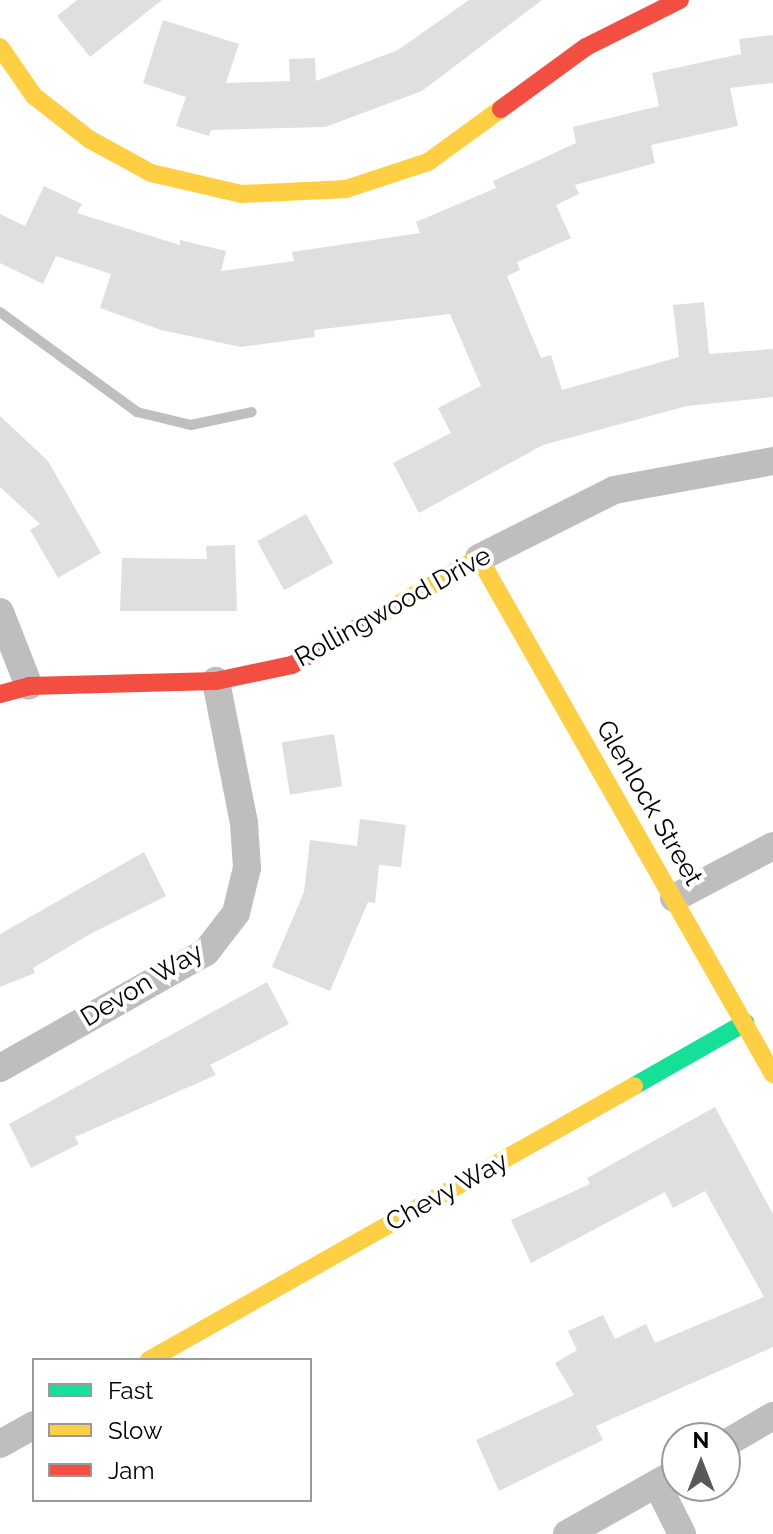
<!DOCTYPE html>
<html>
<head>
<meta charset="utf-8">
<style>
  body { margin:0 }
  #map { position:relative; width:773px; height:1534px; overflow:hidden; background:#fff; font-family:Raleway,sans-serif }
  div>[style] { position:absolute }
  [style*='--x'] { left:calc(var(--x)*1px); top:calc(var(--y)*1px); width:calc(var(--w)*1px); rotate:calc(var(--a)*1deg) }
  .stream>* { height:10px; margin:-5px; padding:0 5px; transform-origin:5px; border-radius:5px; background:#bfbfbf }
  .building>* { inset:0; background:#dfdfdf; transform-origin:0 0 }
  .street>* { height:28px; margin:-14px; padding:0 14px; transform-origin:14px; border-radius:14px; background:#bebebe }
  .fast>* { height:18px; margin:-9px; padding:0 9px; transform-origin:9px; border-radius:9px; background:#16e098 }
  .slow>* { height:18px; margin:-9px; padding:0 9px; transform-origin:9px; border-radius:9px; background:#ffcf43 }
  .jam>* { height:18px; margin:-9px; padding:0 9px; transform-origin:9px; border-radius:9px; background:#f24e42 }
  span { translate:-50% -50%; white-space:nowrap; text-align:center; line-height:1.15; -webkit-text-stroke:8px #fff; paint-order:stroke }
  .street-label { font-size:26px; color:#000 }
  .legend { position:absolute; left:32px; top:1358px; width:280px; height:144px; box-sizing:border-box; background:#fff; border:2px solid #999; margin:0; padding:10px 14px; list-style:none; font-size:24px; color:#000 }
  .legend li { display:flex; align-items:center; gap:16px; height:40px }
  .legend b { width:40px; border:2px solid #999 }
  .north { position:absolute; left:661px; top:1422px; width:80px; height:80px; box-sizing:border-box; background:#fff; border:2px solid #999; border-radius:50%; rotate:0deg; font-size:22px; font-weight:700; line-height:32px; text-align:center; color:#000 }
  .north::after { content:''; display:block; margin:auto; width:28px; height:36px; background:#595959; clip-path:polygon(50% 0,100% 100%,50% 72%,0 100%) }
</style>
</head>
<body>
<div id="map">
  <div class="stream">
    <div style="--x:0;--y:312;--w:170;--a:36.1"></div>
    <div style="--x:137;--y:412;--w:56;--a:13.5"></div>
    <div style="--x:191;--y:425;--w:62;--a:-12"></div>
  </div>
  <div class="building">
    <div style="clip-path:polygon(77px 0,162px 0,90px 57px,57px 16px)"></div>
    <div style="clip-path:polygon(469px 0,542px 0,422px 91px,325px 127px,211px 130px,209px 136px,176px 126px,186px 97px,143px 83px,163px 20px,239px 44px,226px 83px,290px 81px,289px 59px,315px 58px,316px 81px,398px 50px)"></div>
    <div style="clip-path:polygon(773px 35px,773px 83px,730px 88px,738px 126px,651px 145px,655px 163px,575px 185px,579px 194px,556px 205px,571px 238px,517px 262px,520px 270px,507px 276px,541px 358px,551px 355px,562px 390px,679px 357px,673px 305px,704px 302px,709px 354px,773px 349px,773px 397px,687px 406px,543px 445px,419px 513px,393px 463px,451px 433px,438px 408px,481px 386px,450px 314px,314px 330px,315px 337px,241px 347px,161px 330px,100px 308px,111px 274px,56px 256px,43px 284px,0 263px,0 214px,25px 226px,44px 186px,82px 204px,77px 213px,180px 245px,180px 240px,226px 251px,221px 271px,294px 261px,292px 252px,420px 233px,416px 222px,496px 188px,493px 181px,576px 143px,573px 127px,659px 106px,652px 73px,741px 54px,739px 39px)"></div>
    <div style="clip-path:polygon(0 416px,48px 461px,101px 553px,58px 578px,30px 530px,40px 524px,0 487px)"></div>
    <div style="left:306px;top:514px;width:56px;height:56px;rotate:61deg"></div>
    <div style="clip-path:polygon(235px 545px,237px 611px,120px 611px,122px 558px,207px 559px,206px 546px)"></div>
    <div style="left:334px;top:734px;width:53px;height:53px;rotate:81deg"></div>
    <div style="clip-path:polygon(360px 819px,406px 825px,401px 867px,379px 865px,375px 903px,368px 902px,330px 991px,272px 967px,304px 892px,310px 840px,357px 846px)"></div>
    <div style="clip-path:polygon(144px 852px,166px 896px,92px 933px,33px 968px,35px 973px,0 987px,0 934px)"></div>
    <div style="clip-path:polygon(267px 982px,289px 1024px,210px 1065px,216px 1075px,75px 1137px,79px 1144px,31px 1168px,9px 1124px)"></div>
    <div style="clip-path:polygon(715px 1107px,773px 1214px,773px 1347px,596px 1426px,603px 1440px,499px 1491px,476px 1440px,574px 1395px,555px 1363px,577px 1350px,568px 1331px,603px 1315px,615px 1339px,646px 1324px,655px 1343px,764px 1297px,705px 1191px,673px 1208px,665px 1192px,531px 1263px,511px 1220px,590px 1184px,587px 1178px)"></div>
  </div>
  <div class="street">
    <div style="--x:479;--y:558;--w:151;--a:-26.7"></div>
    <div style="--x:614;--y:490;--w:162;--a:-10.3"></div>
    <div style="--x:0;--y:612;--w:79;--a:68.6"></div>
    <div style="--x:674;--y:898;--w:112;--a:-27.7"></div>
    <div style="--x:0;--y:1068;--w:236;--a:-29.4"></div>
    <div style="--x:206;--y:952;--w:49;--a:-52.4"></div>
    <div style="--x:236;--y:913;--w:46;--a:-76.3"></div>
    <div style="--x:247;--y:868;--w:45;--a:-93.8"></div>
    <div style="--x:244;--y:823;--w:145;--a:-101.2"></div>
    <div style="--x:0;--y:1444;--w:39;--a:-29"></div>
    <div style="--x:725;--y:1444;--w:56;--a:-30.3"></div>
    <div style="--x:657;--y:1484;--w:56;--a:63.4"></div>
    <div style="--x:567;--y:1534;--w:126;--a:-29.4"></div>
  </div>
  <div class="fast">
    <div style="--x:634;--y:1086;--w:128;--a:-29.6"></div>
  </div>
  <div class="slow">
    <div style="--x:0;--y:47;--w:60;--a:55.2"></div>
    <div style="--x:34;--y:96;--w:70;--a:38"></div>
    <div style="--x:89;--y:139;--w:71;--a:28.7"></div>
    <div style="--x:151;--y:173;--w:93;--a:13"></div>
    <div style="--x:242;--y:194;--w:104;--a:-2.8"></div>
    <div style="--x:346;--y:189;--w:86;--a:-18.2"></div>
    <div style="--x:428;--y:162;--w:90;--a:-36"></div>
    <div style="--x:355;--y:629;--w:143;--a:-29.8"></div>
    <div style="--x:479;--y:558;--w:594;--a:60.33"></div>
    <div style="--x:149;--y:1360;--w:557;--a:-29.46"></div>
  </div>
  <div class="jam">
    <div style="--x:501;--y:109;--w:105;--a:-36.1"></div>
    <div style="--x:586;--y:47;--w:105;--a:-26.6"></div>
    <div style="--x:0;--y:694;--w:30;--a:-15"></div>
    <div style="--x:29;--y:686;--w:187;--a:-1.5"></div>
    <div style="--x:216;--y:681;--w:78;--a:-11.9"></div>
    <div style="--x:292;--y:665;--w:73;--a:-29.7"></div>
  </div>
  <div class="street-label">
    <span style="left:393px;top:607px;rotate:-29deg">Rollingwood Drive</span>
    <span style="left:649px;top:803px;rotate:60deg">Glenlock Street</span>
    <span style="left:142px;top:985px;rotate:-31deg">Devon Way</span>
    <span style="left:447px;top:1192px;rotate:-29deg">Chevy Way</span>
  </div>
  <ul class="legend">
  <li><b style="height:10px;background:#16e098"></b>Fast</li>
  <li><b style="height:10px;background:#ffcf43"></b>Slow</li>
  <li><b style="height:10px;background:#f24e42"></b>Jam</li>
  </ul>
  <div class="north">N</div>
</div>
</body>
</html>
